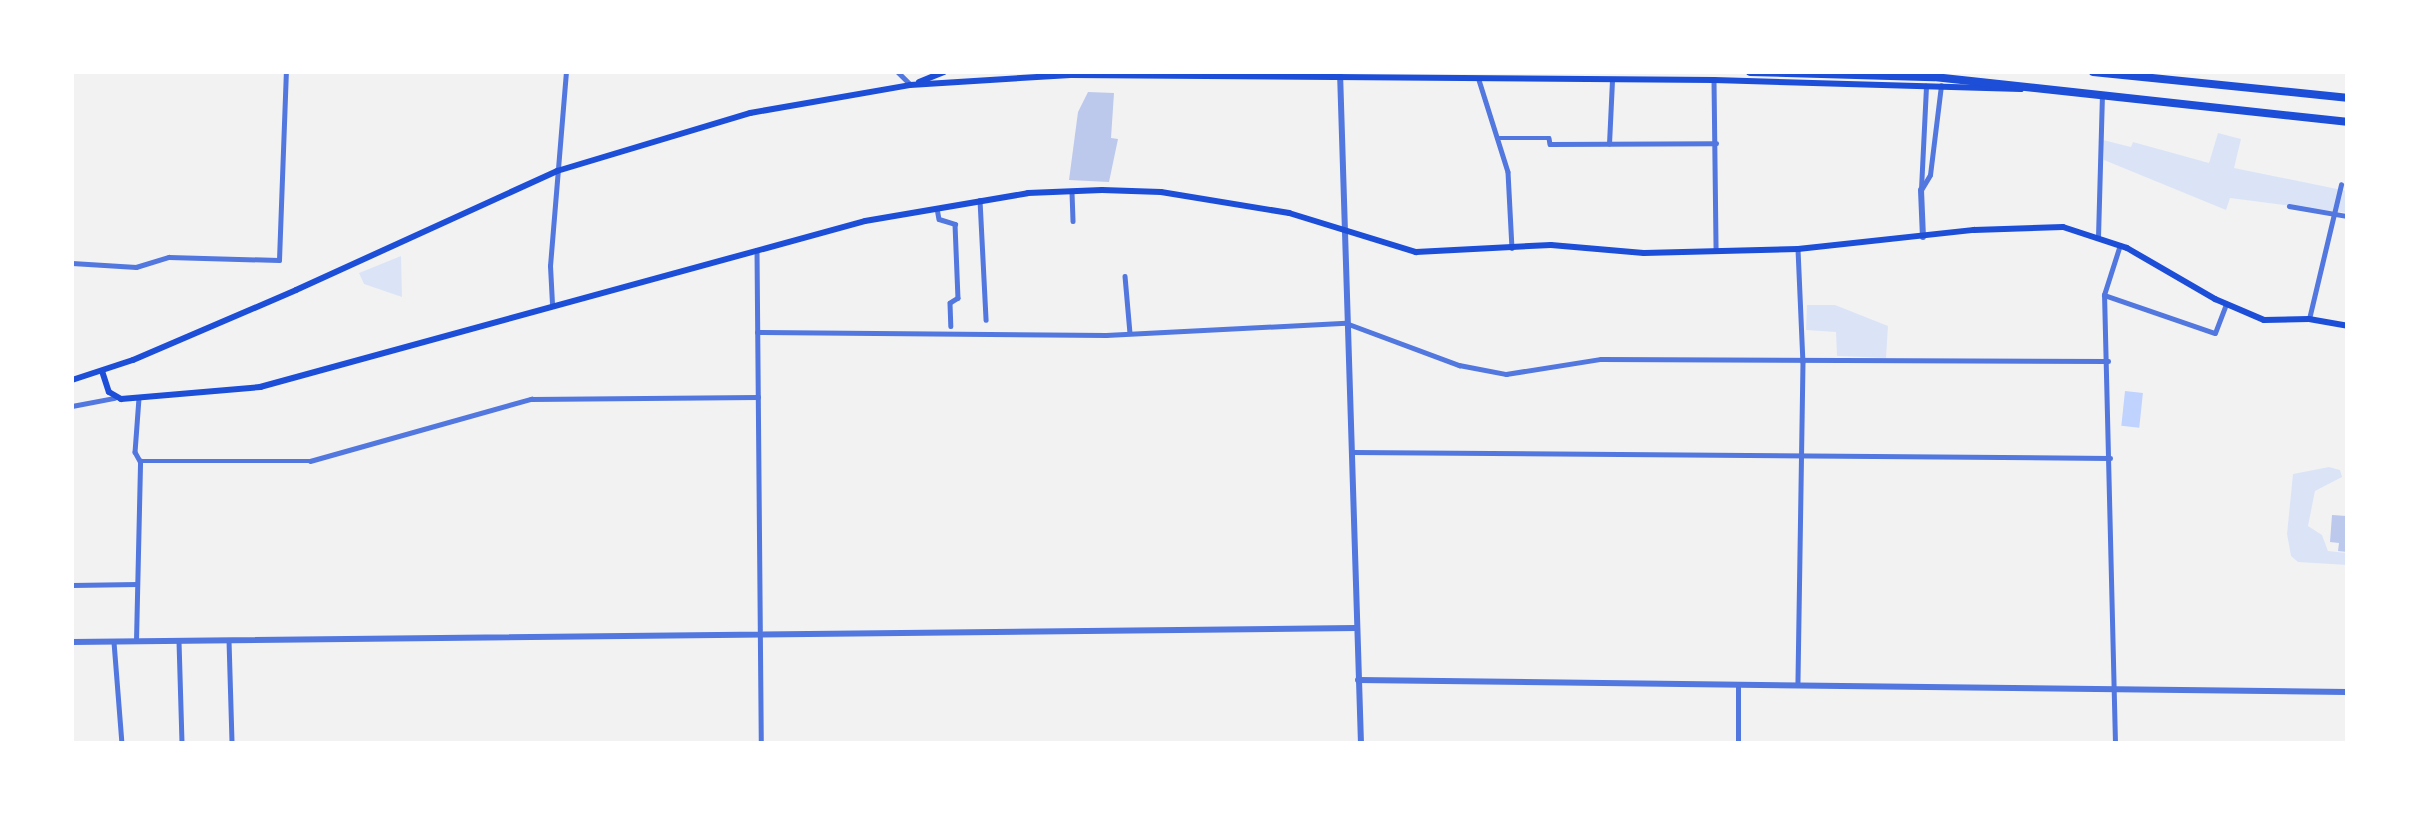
<!DOCTYPE html>
<html>
<head>
<meta charset="utf-8">
<style>
  body { margin:0 }
  #map { position:relative; width:2419px; height:815px; overflow:hidden; background:#f2f2f2; font-family:Roboto,sans-serif }
  div>[style] { position:absolute }
  [style*='--x'] { left:calc(var(--x)*1px); top:calc(var(--y)*1px); width:calc(var(--w)*1px); rotate:calc(var(--a)*1deg) }
  .green>* { inset:0; background:#dbe4f7 }
  .water>* { inset:0; background:#bfd3fe; transform-origin:0 0 }
  .building>* { inset:0; background:#bdc9ec }
  .minor>* { height:4.5px; margin:-2.25px; padding:0 2.25px; transform-origin:2.25px; border-radius:2.25px; background:#5277de }
  .tertiary>* { height:6px; margin:-3px; padding:0 3px; transform-origin:3px; border-radius:3px; background:#5277de }
  .secondary>* { height:6px; margin:-3px; padding:0 3px; transform-origin:3px; border-radius:3px; background:#1d4ed8 }
  .trunk>* { height:8px; margin:-4px; padding:0 4px; transform-origin:4px; border-radius:4px; background:#1d4ed8 }
  span { translate:-50% -50%; white-space:nowrap; text-align:center; line-height:1.15; -webkit-text-stroke:7px #fff; paint-order:stroke }
  .frame { position:absolute; inset:0; border:74px solid #fff; pointer-events:none }
</style>
</head>
<body>
<div id="map">
  <div class="green">
    <div style="clip-path:polygon(2218px 133px,2241px 139px,2234px 168px,2347px 191px,2347px 213px,2230px 198px,2226px 210px,2104px 160px,2103px 140px,2131px 147px,2133px 142px,2209px 163px)"></div>
    <div style="clip-path:polygon(401px 256px,402px 297px,364px 284px,359px 273px)"></div>
    <div style="clip-path:polygon(1807px 305px,1835px 305px,1888px 326px,1886px 358px,1837px 356px,1836px 332px,1806px 330px)"></div>
    <div style="clip-path:polygon(2329px 467px,2340px 470px,2342px 477px,2315px 491px,2308px 526px,2322px 535px,2328px 551px,2347px 553px,2347px 565px,2298px 562px,2291px 556px,2287px 534px,2293px 474px)"></div>
  </div>
  <div class="water">
    <div style="left:2125px;top:391px;width:18px;height:35px;rotate:6deg"></div>
  </div>
  <div class="building">
    <div style="clip-path:polygon(1088px 92px,1114px 93px,1111px 138px,1118px 139px,1109px 182px,1069px 180px,1078px 112px)"></div>
    <div style="clip-path:polygon(2332px 515px,2347px 516px,2347px 552px,2338px 551px,2339px 543px,2330px 542px)"></div>
  </div>
  <div class="minor">
    <div style="--x:898;--y:72;--w:17;--a:45"></div>
    <div style="--x:1479;--y:80;--w:96;--a:72.5"></div>
    <div style="--x:1508;--y:172;--w:76;--a:87"></div>
    <div style="--x:1714;--y:80;--w:171;--a:89.3"></div>
    <div style="--x:1497;--y:138;--w:52;--a:0"></div>
    <div style="--x:1549;--y:138;--w:6;--a:81"></div>
    <div style="--x:1550;--y:144;--w:166;--a:-0.3"></div>
    <div style="--x:1609;--y:144;--w:64;--a:-87.3"></div>
    <div style="--x:1921;--y:189;--w:103;--a:-87.2"></div>
    <div style="--x:1921;--y:190;--w:17;--a:-59"></div>
    <div style="--x:1930;--y:175;--w:90;--a:-83"></div>
    <div style="--x:1072;--y:192;--w:29;--a:88"></div>
    <div style="--x:980;--y:200;--w:120;--a:87.1"></div>
    <div style="--x:2289;--y:206;--w:59;--a:9.8"></div>
    <div style="--x:937;--y:208;--w:11;--a:80"></div>
    <div style="--x:939;--y:219;--w:17;--a:17"></div>
    <div style="--x:955;--y:224;--w:74;--a:87.7"></div>
    <div style="--x:958;--y:298;--w:9;--a:148"></div>
    <div style="--x:950;--y:303;--w:23;--a:88"></div>
    <div style="--x:2098;--y:237;--w:141;--a:-88.4"></div>
    <div style="--x:1798;--y:249;--w:113;--a:87.5"></div>
    <div style="--x:1803;--y:362;--w:323;--a:90.9"></div>
    <div style="--x:757;--y:250;--w:493;--a:89.5"></div>
    <div style="--x:72;--y:263;--w:64;--a:3.6"></div>
    <div style="--x:136;--y:267;--w:34;--a:-17"></div>
    <div style="--x:169;--y:257;--w:110;--a:1.6"></div>
    <div style="--x:279;--y:260;--w:188;--a:-87.9"></div>
    <div style="--x:1125;--y:276;--w:57;--a:85"></div>
    <div style="--x:2104;--y:295;--w:117;--a:18.9"></div>
    <div style="--x:2215;--y:333;--w:31;--a:-69"></div>
    <div style="--x:552;--y:304;--w:38;--a:-93"></div>
    <div style="--x:550;--y:266;--w:195;--a:-85.3"></div>
    <div style="--x:2309;--y:319;--w:138;--a:-76.6"></div>
    <div style="--x:757;--y:332;--w:349;--a:0.5"></div>
    <div style="--x:1106;--y:335;--w:240;--a:-2.9"></div>
    <div style="--x:1346;--y:323;--w:121;--a:20.4"></div>
    <div style="--x:1459;--y:365;--w:48;--a:10.8"></div>
    <div style="--x:1506;--y:374;--w:96;--a:-9"></div>
    <div style="--x:1601;--y:359;--w:507;--a:0.23"></div>
    <div style="--x:139;--y:398;--w:54;--a:94.2"></div>
    <div style="--x:135;--y:452;--w:10;--a:61"></div>
    <div style="--x:72;--y:406;--w:43;--a:-10.8"></div>
    <div style="--x:1352;--y:452;--w:758;--a:0.45"></div>
    <div style="--x:2347;--y:457;--w:2;--a:-90"></div>
    <div style="--x:72;--y:585;--w:65;--a:-0.9"></div>
    <div style="--x:229;--y:640;--w:103;--a:88.3"></div>
    <div style="--x:136;--y:641;--w:180;--a:-88.7"></div>
    <div style="--x:140;--y:461;--w:170;--a:0"></div>
    <div style="--x:310;--y:461;--w:230;--a:-15.7"></div>
    <div style="--x:531;--y:399;--w:227;--a:-0.5"></div>
    <div style="--x:179;--y:641;--w:102;--a:88.3"></div>
    <div style="--x:114;--y:642;--w:101;--a:85.5"></div>
    <div style="--x:1738;--y:743;--w:58;--a:-90"></div>
    <div style="--x:2115;--y:743;--w:448;--a:-91.4"></div>
    <div style="--x:2104;--y:295;--w:52;--a:-72.3"></div>
  </div>
  <div class="tertiary">
    <div style="--x:1340;--y:72;--w:671;--a:88.21"></div>
    <div style="--x:1921;--y:190;--w:47;--a:87.6"></div>
    <div style="--x:72;--y:642;--w:1284;--a:-0.62"></div>
    <div style="--x:1358;--y:680;--w:989;--a:0.7"></div>
  </div>
  <div class="secondary">
    <div style="--x:919;--y:82;--w:27;--a:-22"></div>
    <div style="--x:102;--y:371;--w:22;--a:72"></div>
    <div style="--x:109;--y:392;--w:14;--a:30"></div>
    <div style="--x:121;--y:399;--w:140;--a:-4.9"></div>
    <div style="--x:260;--y:387;--w:627;--a:-15.34"></div>
    <div style="--x:865;--y:221;--w:165;--a:-9.7"></div>
    <div style="--x:1028;--y:193;--w:74;--a:-2.3"></div>
    <div style="--x:1102;--y:190;--w:59;--a:1.9"></div>
    <div style="--x:1161;--y:192;--w:130;--a:9.3"></div>
    <div style="--x:1289;--y:213;--w:133;--a:17.1"></div>
    <div style="--x:1416;--y:252;--w:135;--a:-3"></div>
    <div style="--x:1551;--y:245;--w:93;--a:4.9"></div>
    <div style="--x:1644;--y:253;--w:154;--a:-1.5"></div>
    <div style="--x:1798;--y:249;--w:177;--a:-6.2"></div>
    <div style="--x:1974;--y:230;--w:89;--a:-1.9"></div>
    <div style="--x:2063;--y:227;--w:67;--a:18.2"></div>
    <div style="--x:2127;--y:248;--w:102;--a:30.1"></div>
    <div style="--x:2215;--y:299;--w:53;--a:23.2"></div>
    <div style="--x:2264;--y:320;--w:45;--a:-1.3"></div>
    <div style="--x:2309;--y:319;--w:39;--a:10"></div>
    <div style="--x:72;--y:380;--w:64;--a:-18.2"></div>
    <div style="--x:133;--y:360;--w:177;--a:-23.2"></div>
    <div style="--x:296;--y:290;--w:287;--a:-24.5"></div>
    <div style="--x:557;--y:171;--w:202;--a:-16.7"></div>
    <div style="--x:750;--y:113;--w:162;--a:-9.9"></div>
    <div style="--x:910;--y:85;--w:161;--a:-3.6"></div>
    <div style="--x:1071;--y:75;--w:643;--a:0.45"></div>
    <div style="--x:1714;--y:80;--w:307;--a:1.7"></div>
  </div>
  <div class="trunk">
    <div style="--x:1750;--y:72;--w:184;--a:1.6"></div>
    <div style="--x:1934;--y:77;--w:415;--a:6.2"></div>
    <div style="--x:2093;--y:72;--w:255;--a:5.8"></div>
  </div>
  <div class="frame"></div>
</div>
</body>
</html>
